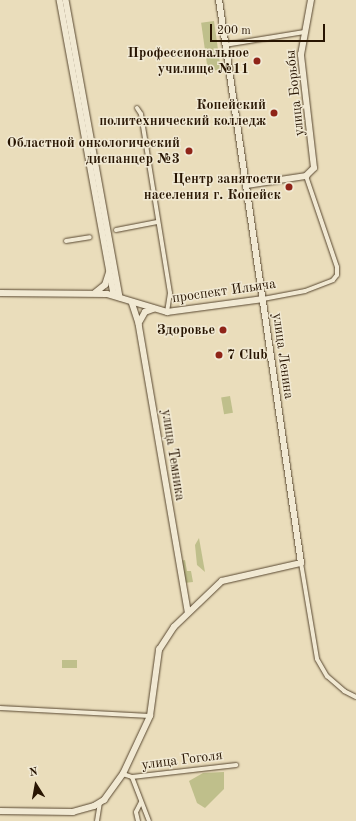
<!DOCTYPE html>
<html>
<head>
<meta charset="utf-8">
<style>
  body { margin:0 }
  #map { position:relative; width:356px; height:821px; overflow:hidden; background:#eaddbb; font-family:"Old Standard TT",serif }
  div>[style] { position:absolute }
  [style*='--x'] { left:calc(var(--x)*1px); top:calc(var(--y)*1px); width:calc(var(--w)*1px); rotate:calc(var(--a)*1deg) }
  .green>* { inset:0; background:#bfbf8b; transform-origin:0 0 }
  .roads { filter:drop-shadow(0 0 1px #584730) drop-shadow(0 0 1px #584730) }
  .street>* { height:4px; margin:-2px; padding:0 2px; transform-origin:2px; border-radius:2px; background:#f1e9d3 }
  .secondary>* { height:5.5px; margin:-2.75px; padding:0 2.75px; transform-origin:2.75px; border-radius:2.75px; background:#f1e9d3 }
  .dots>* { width:11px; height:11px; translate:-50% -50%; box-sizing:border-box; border:2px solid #f1e9d3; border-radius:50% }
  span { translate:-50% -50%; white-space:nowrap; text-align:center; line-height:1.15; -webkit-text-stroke:3px #f1e9d3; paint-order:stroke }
  .poi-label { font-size:14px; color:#281502; font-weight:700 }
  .right { translate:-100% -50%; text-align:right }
  .left { translate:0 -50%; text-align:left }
  .street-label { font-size:14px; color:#281502 }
  .north { position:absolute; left:16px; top:765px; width:40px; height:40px; -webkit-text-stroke:3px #f1e9d3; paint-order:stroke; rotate:349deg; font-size:11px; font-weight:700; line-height:16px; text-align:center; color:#281502 }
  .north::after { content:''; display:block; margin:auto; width:14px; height:18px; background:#281502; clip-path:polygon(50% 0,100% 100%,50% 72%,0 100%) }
  .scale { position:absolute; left:210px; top:24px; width:115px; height:18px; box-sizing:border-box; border:2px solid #281502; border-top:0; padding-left:5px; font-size:12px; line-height:14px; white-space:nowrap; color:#281502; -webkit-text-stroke:3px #f1e9d3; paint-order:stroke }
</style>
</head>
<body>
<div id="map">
  <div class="green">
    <div style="left:214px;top:21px;width:49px;height:13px;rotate:82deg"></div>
    <div style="left:230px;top:396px;width:17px;height:9px;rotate:80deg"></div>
    <div style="clip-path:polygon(199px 538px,205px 572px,197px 565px,195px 545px)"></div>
    <div style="clip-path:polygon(185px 560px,187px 571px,191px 571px,193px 582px,184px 583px,180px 561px)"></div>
    <div style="left:62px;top:660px;width:15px;height:8px"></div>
    <div style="clip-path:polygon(224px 772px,224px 789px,205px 808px,197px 803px,189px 781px,203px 773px)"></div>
  </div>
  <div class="roads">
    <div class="street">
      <div style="--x:225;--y:45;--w:80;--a:-9.3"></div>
      <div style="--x:137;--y:108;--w:7;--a:56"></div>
      <div style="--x:141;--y:114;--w:181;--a:80.8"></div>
      <div style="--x:170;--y:293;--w:19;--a:99"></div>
      <div style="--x:116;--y:230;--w:42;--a:-11"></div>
      <div style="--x:66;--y:241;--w:24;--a:-9"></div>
      <div style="--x:263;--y:299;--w:43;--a:-10.8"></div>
      <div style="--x:305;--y:291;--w:30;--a:-21"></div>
      <div style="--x:333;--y:280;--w:6;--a:-51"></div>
      <div style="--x:337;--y:275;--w:8;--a:-90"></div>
      <div style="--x:337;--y:267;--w:96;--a:-108.8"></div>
      <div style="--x:301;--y:563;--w:97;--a:80.5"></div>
      <div style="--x:317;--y:659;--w:20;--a:60"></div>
      <div style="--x:327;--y:676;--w:23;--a:41"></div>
      <div style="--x:344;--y:691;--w:13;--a:27"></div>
      <div style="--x:0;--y:708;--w:150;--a:3.1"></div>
      <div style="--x:123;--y:774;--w:9;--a:18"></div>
      <div style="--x:132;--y:777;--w:47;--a:68.9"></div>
      <div style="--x:132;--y:777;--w:105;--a:-6.6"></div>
      <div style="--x:97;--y:821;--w:18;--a:-81"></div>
      <div style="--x:138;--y:821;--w:9;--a:-103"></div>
      <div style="--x:136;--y:812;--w:11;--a:-63"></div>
    </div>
    <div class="secondary">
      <div style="--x:60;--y:0;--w:300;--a:79.6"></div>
      <div style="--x:66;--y:0;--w:302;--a:79.7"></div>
      <div style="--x:247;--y:185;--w:60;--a:-8.7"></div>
      <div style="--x:306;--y:176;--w:11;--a:-45"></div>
      <div style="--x:314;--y:168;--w:114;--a:-96.6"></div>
      <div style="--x:301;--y:55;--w:56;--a:-79.7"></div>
      <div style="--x:0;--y:293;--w:107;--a:0.5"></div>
      <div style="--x:107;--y:294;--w:63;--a:16.7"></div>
      <div style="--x:167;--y:312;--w:97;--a:-7.7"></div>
      <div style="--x:95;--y:293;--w:13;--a:-39"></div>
      <div style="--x:105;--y:285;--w:13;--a:-72"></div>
      <div style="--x:132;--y:302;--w:23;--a:72"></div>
      <div style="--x:139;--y:324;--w:292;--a:80.3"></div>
      <div style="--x:140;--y:321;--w:10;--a:-61"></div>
      <div style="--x:145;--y:312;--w:9;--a:-21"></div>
      <div style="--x:0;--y:811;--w:73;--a:0.8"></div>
      <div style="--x:73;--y:812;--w:22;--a:-16"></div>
      <div style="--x:94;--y:806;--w:12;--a:-31"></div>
      <div style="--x:104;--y:800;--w:32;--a:-54"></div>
      <div style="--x:123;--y:774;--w:64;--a:-65"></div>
      <div style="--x:150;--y:716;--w:67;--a:-82.2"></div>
      <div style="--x:159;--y:650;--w:27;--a:-57"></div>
      <div style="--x:174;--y:627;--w:66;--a:-43.8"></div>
      <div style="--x:222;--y:581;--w:81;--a:-12.8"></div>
      <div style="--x:301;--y:563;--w:569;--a:-98.29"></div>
    </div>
  </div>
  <div class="dots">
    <div style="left:257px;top:61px;background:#8f2418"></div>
    <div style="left:274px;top:113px;background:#8f2418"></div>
    <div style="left:189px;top:151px;background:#8f2418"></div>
    <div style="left:289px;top:187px;background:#8f2418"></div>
    <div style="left:223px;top:330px;background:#8f2418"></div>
    <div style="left:219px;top:355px;background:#8f2418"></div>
  </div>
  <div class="poi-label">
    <span class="right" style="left:249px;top:61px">Профессиональное<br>училище №11</span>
    <span class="right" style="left:266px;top:113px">Копейский<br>политехнический колледж</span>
    <span class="right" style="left:180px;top:151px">Областной онкологический<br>диспанцер №3</span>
    <span class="right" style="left:281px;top:187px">Центр занятости<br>населения г. Копейск</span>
    <span class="right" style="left:215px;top:330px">Здоровье</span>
    <span class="left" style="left:227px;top:355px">7 Club</span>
  </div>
  <div class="street-label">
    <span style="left:295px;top:93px;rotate:-96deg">улица Борьбы</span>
    <span style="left:224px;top:291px;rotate:-8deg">проспект Ильича</span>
    <span style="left:283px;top:356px;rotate:82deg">улица Ленина</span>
    <span style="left:173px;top:455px;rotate:81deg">улица Темника</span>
    <span style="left:182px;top:760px;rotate:-7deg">улица Гоголя</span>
  </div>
  <div class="north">N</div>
  <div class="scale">200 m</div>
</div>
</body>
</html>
